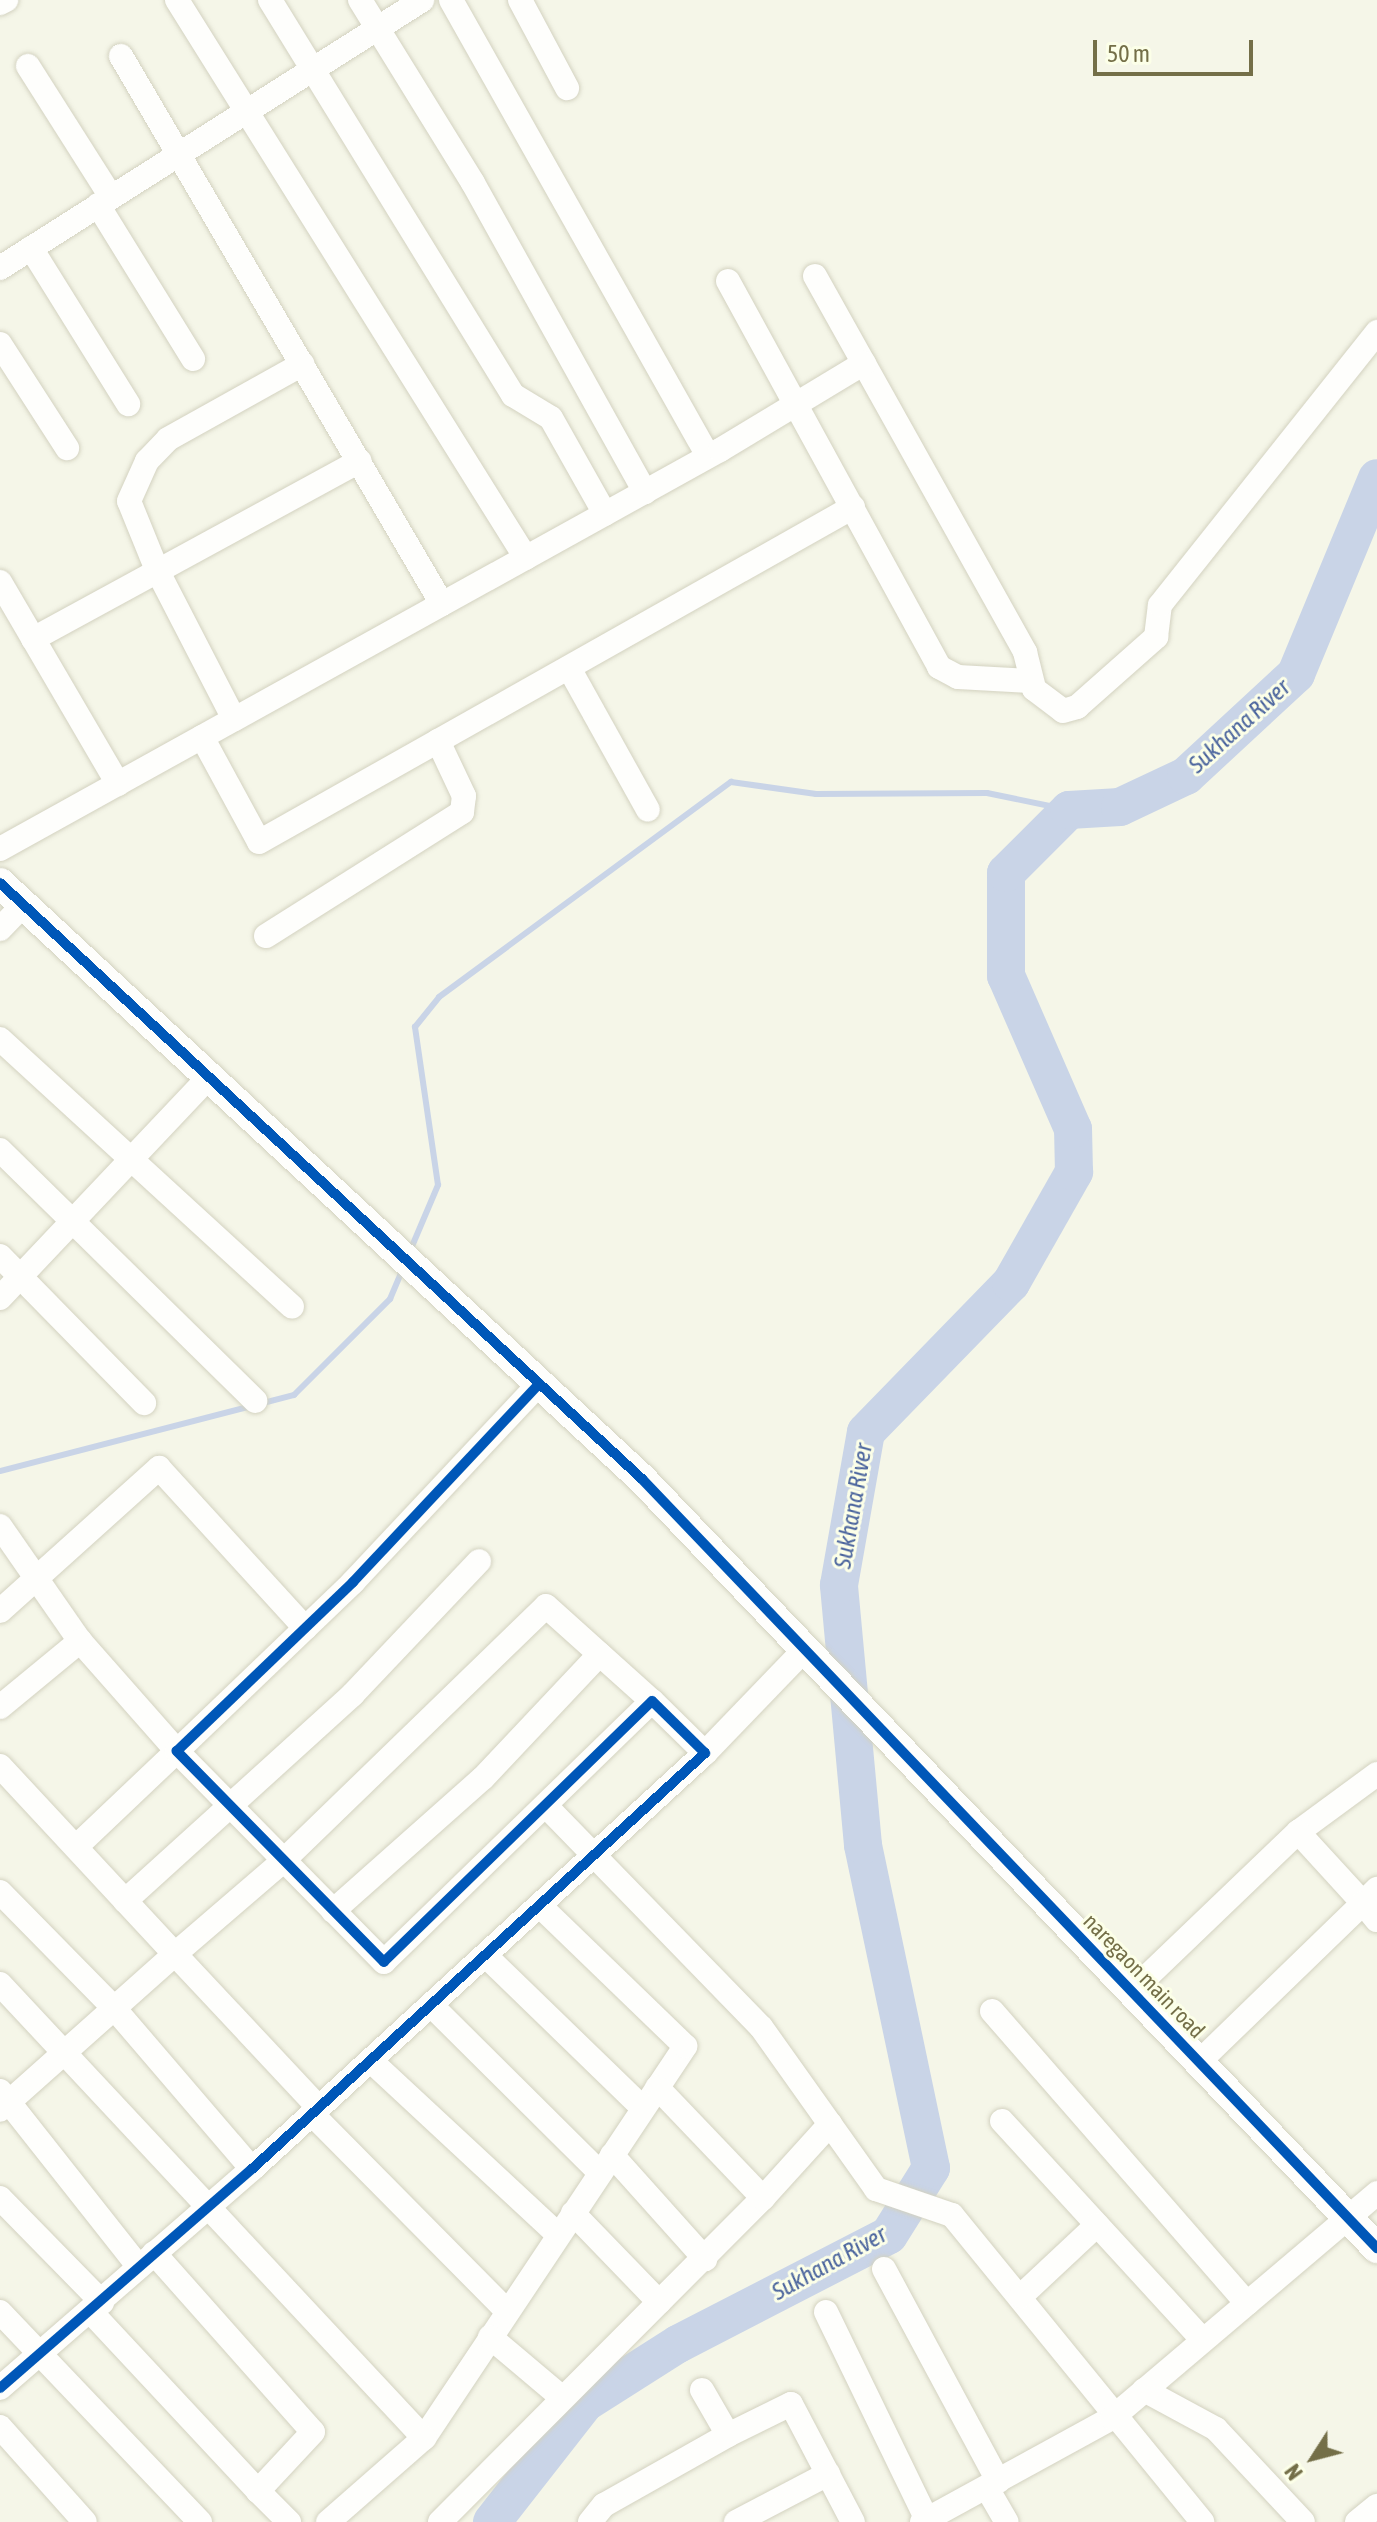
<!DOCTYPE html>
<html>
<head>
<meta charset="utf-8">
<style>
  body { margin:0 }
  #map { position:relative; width:1377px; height:2522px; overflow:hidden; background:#f5f6e8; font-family:"Asap Condensed",sans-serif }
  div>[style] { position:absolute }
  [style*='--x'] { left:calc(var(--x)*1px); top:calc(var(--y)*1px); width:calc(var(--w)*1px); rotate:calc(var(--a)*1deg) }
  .stream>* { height:6px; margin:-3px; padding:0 3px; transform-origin:3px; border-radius:3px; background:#c9d4e7 }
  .river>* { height:38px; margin:-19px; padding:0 19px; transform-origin:19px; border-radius:19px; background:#c9d4e7 }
  .roads { filter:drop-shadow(0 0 2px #d3d2c0) drop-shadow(0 0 2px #d3d2c0) }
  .minor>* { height:24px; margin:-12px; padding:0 12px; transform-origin:12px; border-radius:12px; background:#fefefc }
  .tertiary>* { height:30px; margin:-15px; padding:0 15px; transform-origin:15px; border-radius:15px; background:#fefefc }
  .cycleway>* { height:10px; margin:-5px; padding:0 5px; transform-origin:5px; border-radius:5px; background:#0057b8 }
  span { translate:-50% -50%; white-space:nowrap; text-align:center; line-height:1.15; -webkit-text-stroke:6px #fcffe8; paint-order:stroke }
  .street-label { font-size:22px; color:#746f48 }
  .water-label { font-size:24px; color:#4a649d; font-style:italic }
  .north { position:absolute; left:1273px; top:2418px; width:80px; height:80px; -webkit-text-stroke:6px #fcffe8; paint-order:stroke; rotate:234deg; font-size:22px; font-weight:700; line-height:32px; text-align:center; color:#746f48 }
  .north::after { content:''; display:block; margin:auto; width:28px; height:36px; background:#746f48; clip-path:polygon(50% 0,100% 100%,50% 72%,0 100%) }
  .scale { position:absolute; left:1093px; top:40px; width:160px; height:36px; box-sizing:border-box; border:4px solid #746f48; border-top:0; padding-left:10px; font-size:24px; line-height:28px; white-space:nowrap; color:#746f48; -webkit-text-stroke:6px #fcffe8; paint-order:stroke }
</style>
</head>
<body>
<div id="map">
  <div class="stream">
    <div style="--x:410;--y:1251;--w:72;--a:-67"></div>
    <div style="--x:438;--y:1185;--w:160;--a:-98.3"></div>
    <div style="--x:415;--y:1027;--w:38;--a:-51"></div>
    <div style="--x:439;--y:997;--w:363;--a:-36.4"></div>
    <div style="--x:731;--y:782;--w:86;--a:8"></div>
    <div style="--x:816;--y:794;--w:171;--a:-0.3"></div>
    <div style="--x:987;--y:793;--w:84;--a:11.7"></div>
    <div style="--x:0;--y:1471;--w:304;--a:-14.5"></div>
    <div style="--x:294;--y:1395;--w:136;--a:-45"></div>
    <div style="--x:390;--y:1299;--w:33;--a:-67"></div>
  </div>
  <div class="river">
    <div style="--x:492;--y:2522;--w:151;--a:-52"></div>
    <div style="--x:585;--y:2403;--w:110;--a:-32.4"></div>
    <div style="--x:678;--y:2344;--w:237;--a:-27.3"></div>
    <div style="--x:889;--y:2235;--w:79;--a:-57.9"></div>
    <div style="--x:931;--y:2168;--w:330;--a:-101.9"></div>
    <div style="--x:863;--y:1845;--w:261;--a:-95.3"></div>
    <div style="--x:839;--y:1585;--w:155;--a:-80"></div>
    <div style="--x:866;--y:1432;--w:208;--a:-45.8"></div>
    <div style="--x:1011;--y:1283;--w:128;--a:-60.4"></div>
    <div style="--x:1074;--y:1172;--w:43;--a:-91.3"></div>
    <div style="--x:1073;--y:1129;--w:167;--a:-113.6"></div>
    <div style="--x:1006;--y:976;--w:103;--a:-90"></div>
    <div style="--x:1006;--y:873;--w:89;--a:-45"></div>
    <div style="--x:1069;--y:810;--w:51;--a:-3.4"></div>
    <div style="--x:1120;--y:807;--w:73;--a:-25.2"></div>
    <div style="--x:1186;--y:776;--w:150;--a:-42.8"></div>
    <div style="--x:1296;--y:674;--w:212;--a:-67.5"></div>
  </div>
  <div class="roads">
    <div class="minor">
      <div style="--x:177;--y:0;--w:658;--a:57.98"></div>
      <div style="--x:270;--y:0;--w:464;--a:58.4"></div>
      <div style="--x:513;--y:395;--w:44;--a:31.2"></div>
      <div style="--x:551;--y:418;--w:110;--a:60.6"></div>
      <div style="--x:360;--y:0;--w:215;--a:58.3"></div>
      <div style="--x:473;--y:183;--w:354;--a:60.9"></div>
      <div style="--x:451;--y:0;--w:523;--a:60.59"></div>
      <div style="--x:520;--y:0;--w:100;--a:61.9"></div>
      <div style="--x:0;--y:3;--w:7;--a:-27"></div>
      <div style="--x:121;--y:56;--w:635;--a:59.64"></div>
      <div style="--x:28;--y:66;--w:155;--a:57.6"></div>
      <div style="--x:98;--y:205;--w:181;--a:58.3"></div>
      <div style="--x:31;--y:248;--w:184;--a:58.1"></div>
      <div style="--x:0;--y:268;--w:500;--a:-32.4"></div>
      <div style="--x:815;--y:276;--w:431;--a:60.8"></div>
      <div style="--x:1025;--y:652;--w:38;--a:76"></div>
      <div style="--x:1034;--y:689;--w:36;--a:37"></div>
      <div style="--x:1063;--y:711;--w:15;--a:-16"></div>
      <div style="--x:1077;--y:707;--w:106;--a:-41.5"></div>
      <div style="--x:1156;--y:637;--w:32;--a:-83"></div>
      <div style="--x:1160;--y:605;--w:349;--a:-51.5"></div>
      <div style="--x:728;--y:281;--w:440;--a:61.3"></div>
      <div style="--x:939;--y:667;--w:21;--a:28"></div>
      <div style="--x:958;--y:677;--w:72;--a:3.2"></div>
      <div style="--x:0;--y:344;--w:124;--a:57.2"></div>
      <div style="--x:0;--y:582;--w:234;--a:59.7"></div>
      <div style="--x:33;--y:639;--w:372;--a:-28.6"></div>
      <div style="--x:569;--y:668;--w:162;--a:60.9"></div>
      <div style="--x:234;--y:719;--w:168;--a:-117.3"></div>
      <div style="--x:157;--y:570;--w:74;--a:-112.1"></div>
      <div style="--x:129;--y:501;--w:44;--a:-65.8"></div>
      <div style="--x:147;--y:461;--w:30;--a:-46"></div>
      <div style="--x:168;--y:439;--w:154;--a:-29.1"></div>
      <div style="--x:202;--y:737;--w:119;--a:61.5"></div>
      <div style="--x:259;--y:842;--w:682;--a:-29.42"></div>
      <div style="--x:0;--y:849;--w:823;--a:-28.99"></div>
      <div style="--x:720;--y:450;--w:168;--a:-31.1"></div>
      <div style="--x:0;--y:929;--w:35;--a:-46"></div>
      <div style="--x:266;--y:936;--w:232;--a:-32.3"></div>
      <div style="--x:462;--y:812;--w:16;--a:-83"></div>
      <div style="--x:464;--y:796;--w:61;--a:-115.3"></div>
      <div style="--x:0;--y:1039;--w:396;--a:42.5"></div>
      <div style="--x:0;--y:1150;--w:358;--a:44.5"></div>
      <div style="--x:0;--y:1256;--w:206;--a:45.6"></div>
      <div style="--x:0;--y:1298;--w:304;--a:-46.6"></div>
      <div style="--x:0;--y:1526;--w:140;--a:55.2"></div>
      <div style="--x:80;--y:1641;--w:147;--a:48.6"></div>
      <div style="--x:177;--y:1751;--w:139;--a:136.5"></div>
      <div style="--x:0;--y:1611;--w:214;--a:-42"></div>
      <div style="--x:159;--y:1468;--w:217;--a:47.6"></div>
      <div style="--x:0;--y:1707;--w:104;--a:-39.5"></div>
      <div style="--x:705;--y:1753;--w:144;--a:-46.1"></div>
      <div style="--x:0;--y:1766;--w:257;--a:47.1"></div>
      <div style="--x:175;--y:1954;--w:234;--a:138.3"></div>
      <div style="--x:546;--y:1806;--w:308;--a:45.8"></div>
      <div style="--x:761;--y:2027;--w:199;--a:54.6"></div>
      <div style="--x:876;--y:2189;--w:80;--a:18.9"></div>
      <div style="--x:952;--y:2215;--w:396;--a:50.8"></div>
      <div style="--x:1298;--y:1832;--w:98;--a:-36.3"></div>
      <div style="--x:0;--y:1892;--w:163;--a:45.5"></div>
      <div style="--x:114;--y:2008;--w:212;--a:49.4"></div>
      <div style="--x:125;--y:1901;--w:308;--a:-42.2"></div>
      <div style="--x:353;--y:1694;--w:183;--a:-46.5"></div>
      <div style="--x:333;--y:1911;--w:200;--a:-41.6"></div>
      <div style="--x:483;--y:1778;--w:170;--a:-46.7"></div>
      <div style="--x:487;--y:1957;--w:217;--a:44.1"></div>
      <div style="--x:0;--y:1984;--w:621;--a:46.96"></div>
      <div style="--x:424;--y:2438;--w:471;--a:-56.3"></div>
      <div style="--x:685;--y:2046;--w:199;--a:-136"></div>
      <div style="--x:1132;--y:1991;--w:230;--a:-43.8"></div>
      <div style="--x:1298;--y:1832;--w:96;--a:47.5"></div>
      <div style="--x:1363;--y:1903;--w:20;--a:-45"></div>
      <div style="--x:432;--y:2006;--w:237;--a:44.8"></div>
      <div style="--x:992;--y:2011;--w:388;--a:48.9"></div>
      <div style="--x:371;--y:2061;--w:255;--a:42.9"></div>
      <div style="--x:1199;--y:2062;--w:228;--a:-44.1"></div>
      <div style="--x:1363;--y:1903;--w:22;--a:51"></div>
      <div style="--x:0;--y:2091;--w:224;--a:51.7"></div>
      <div style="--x:319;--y:2108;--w:211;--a:-133.1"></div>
      <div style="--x:175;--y:1954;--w:143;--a:-40.7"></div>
      <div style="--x:283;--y:1861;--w:366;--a:-44.1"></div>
      <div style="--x:546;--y:1606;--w:142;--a:41.9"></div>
      <div style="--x:312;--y:2114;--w:277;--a:45.3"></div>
      <div style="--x:1002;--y:2121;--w:297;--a:47.5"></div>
      <div style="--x:612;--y:2155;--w:140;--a:48.2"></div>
      <div style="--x:0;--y:2198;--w:146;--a:45.6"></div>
      <div style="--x:763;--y:2198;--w:100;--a:-47.8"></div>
      <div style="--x:573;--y:2213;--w:124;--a:46"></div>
      <div style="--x:154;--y:2253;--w:239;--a:48.4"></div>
      <div style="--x:313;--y:2432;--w:81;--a:133"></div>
      <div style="--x:258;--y:2491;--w:44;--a:45"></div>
      <div style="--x:884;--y:2269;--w:241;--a:61.7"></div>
      <div style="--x:1021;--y:2296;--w:104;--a:-43.1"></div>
      <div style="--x:0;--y:2312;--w:290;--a:46.4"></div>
      <div style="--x:91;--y:2312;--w:245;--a:47"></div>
      <div style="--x:826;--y:2312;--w:233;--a:64.1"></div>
      <div style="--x:490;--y:2337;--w:92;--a:40.1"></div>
      <div style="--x:0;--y:2388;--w:334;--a:-41"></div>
      <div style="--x:252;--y:2169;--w:615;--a:-42.56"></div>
      <div style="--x:705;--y:1753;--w:74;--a:-135.5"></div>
      <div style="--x:652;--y:1701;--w:374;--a:135.8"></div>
      <div style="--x:384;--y:1962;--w:296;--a:-134.5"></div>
      <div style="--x:177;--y:1751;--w:244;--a:-43.8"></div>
      <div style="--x:353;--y:1582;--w:272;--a:-46.8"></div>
      <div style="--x:702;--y:2390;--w:52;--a:60"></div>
      <div style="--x:728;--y:2435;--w:70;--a:-26.2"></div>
      <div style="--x:791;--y:2404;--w:133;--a:62.3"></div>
      <div style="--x:1144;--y:2390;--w:82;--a:28.4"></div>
      <div style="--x:1216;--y:2429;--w:127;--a:46.9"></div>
      <div style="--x:0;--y:2427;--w:127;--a:48.2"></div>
      <div style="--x:987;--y:2488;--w:39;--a:60"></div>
      <div style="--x:328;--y:2522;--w:128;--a:-41.2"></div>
      <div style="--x:440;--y:2522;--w:457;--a:-45.1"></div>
      <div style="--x:763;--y:2198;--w:153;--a:-133.7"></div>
      <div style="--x:590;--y:2522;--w:22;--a:-51"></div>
      <div style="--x:604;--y:2505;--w:142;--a:-29.4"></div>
      <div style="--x:736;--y:2522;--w:104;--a:-27.6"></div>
      <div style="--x:922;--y:2522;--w:217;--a:-28.7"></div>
      <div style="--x:1112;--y:2418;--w:348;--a:-40.3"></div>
      <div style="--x:1357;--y:2522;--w:26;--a:-39"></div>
    </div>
    <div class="tertiary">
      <div style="--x:0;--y:883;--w:876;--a:42.87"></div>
      <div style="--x:642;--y:1479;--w:1064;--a:46.3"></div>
    </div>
  </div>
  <div class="cycleway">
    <div style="--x:0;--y:883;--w:876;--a:42.87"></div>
    <div style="--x:642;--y:1479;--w:1064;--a:46.3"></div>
    <div style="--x:0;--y:2388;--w:334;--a:-41"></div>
    <div style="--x:252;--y:2169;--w:615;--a:-42.56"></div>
    <div style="--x:705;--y:1753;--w:74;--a:-135.5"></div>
    <div style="--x:652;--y:1701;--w:374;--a:135.8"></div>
    <div style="--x:384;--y:1962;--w:296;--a:-134.5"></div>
    <div style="--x:177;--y:1751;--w:244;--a:-43.8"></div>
    <div style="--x:353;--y:1582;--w:272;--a:-46.8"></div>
  </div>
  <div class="street-label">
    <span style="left:1144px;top:1976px;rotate:46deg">naregaon main road</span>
  </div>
  <div class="water-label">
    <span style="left:1239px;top:726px;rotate:-42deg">Sukhana River</span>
    <span style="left:853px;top:1506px;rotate:-80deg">Sukhana River</span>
    <span style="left:829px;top:2263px;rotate:-29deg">Sukhana River</span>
  </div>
  <div class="north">N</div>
  <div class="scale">50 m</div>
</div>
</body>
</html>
